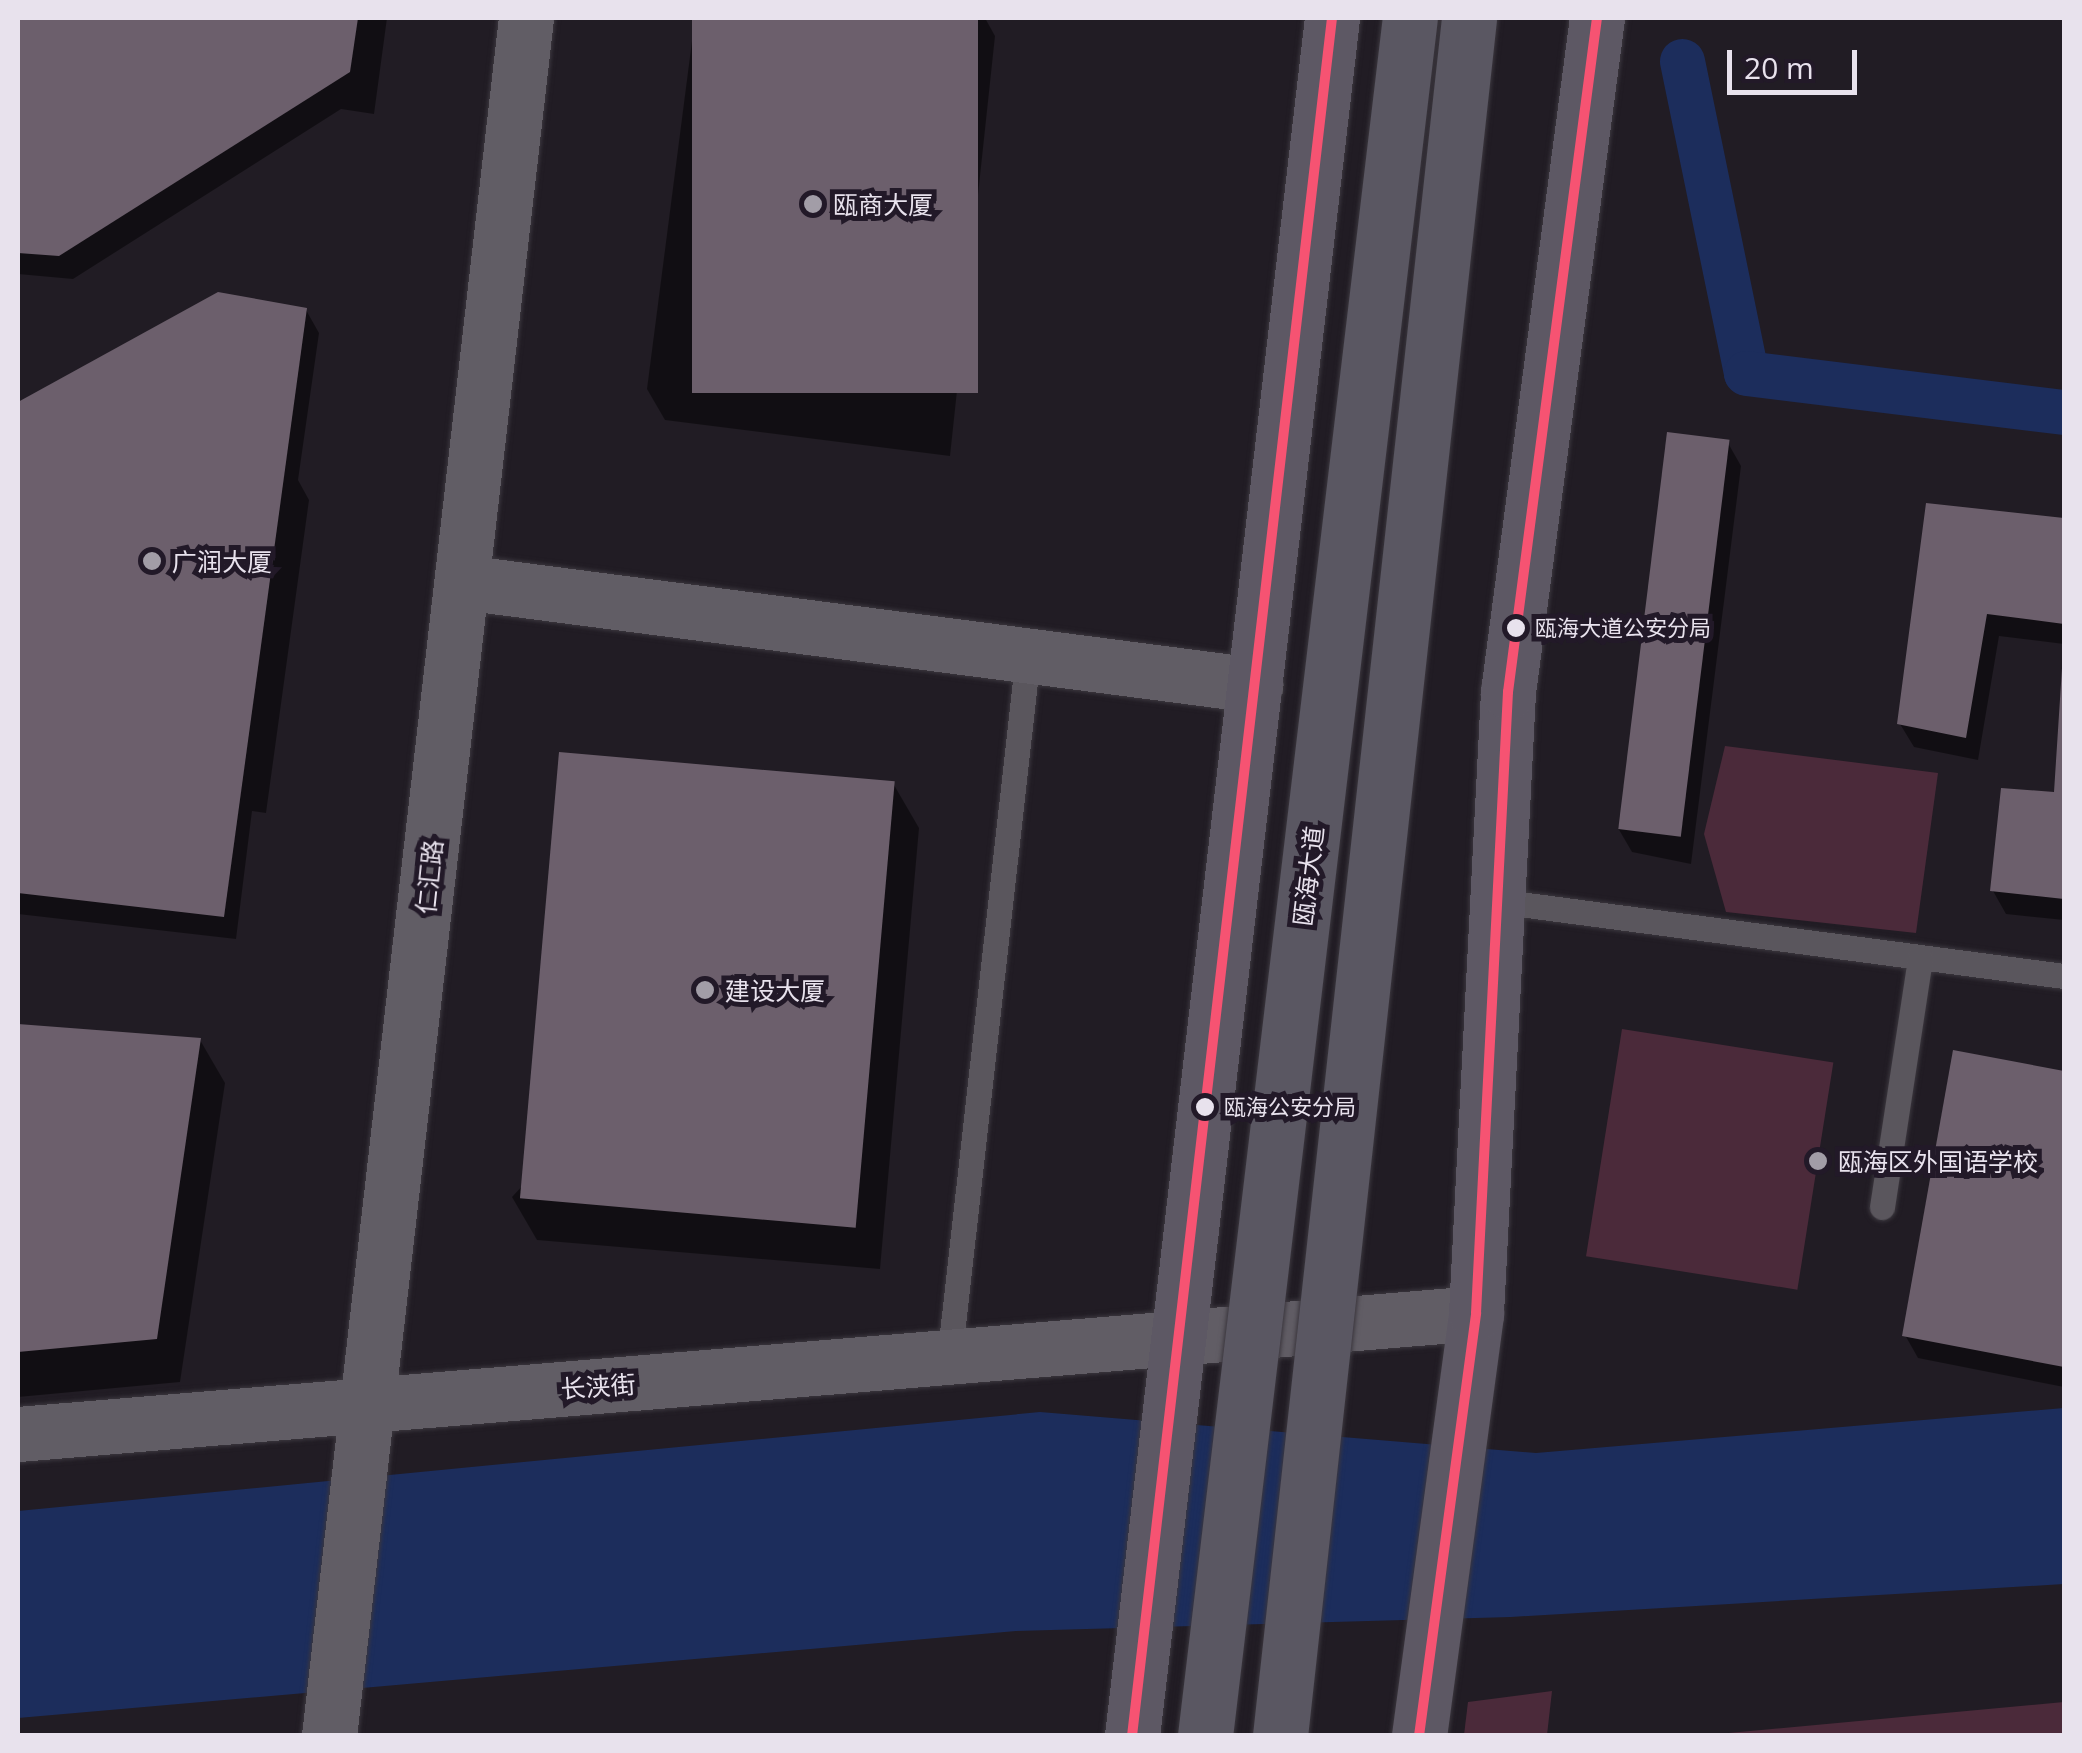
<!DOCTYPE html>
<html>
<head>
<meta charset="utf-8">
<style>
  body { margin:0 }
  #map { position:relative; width:2082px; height:1753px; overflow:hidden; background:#211c24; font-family:"Open Sans","Noto Sans SC",sans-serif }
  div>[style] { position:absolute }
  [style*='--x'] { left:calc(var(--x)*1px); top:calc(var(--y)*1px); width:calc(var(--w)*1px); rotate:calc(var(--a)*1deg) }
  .green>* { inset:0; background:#4b2a3a; transform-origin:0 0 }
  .water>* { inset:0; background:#1c2d5c }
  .shadow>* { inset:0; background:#0007 }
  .canal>* { height:45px; margin:-22.5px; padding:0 22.5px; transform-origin:22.5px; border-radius:22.5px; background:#1c2d5c }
  .building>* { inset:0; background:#6c5f6c; transform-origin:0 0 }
  .roads { filter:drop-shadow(0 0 2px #3b373e) drop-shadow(0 0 2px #3b373e) }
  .lane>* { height:25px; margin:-12.5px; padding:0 12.5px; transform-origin:12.5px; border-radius:12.5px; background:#5a565d }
  .secondary>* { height:55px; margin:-27.5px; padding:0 27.5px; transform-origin:27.5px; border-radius:27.5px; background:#615d65 }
  .primary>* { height:55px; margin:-27.5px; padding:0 27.5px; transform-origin:27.5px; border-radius:27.5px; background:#5d5864 }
  .bridges { filter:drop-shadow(0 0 2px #3b373e) drop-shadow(0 0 2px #3b373e) }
  .highway-bridge>* { height:55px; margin:-27.5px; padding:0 27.5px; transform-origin:27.5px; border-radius:27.5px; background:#5a5762 }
  .bus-1>* { height:10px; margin:-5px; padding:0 5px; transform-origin:5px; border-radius:5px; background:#f65372 }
  .dots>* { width:28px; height:28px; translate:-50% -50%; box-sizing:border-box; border:5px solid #221928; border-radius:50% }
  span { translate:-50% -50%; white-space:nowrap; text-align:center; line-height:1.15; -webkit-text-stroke:10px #221928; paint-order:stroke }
  .bus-label { font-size:22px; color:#e8e2ed }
  .left { translate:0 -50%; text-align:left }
  .poi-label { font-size:25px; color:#e8e2ed }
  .street-label { font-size:25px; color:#e8e2ed }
  .frame { position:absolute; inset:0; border:20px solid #e8e2ed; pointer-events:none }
  .scale { position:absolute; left:1727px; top:50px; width:130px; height:45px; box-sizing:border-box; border:5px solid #e8e2ed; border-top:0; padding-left:12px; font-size:30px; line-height:35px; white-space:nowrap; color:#e8e2ed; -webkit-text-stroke:8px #221928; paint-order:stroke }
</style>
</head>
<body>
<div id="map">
  <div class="green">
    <div style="clip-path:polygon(1725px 746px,1938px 773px,1916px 933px,1726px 912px,1704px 834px)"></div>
    <div style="left:1622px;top:1029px;width:214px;height:230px;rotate:9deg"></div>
    <div style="clip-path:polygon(1552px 1691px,1547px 1735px,1464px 1735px,1468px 1702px)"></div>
    <div style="clip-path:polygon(2064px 1702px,2064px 1735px,1707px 1735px)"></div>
  </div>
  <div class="water">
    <div style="clip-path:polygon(2064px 1408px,2064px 1584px,1511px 1617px,1016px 1631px,18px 1718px,18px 1511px,1040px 1412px,1536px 1453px)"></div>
  </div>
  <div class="shadow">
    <div style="clip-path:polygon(18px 18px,387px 18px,374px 114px,341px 109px,73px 279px,18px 274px)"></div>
    <div style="clip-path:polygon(695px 18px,985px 18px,995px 36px,950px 456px,665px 420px,647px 389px)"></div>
    <div style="clip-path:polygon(219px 295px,306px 310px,319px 333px,298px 480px,309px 500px,266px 813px,252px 811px,236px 939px,18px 914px,18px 405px)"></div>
    <div style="clip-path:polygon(1728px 443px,1741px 466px,1691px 864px,1632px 852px,1618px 828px)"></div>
    <div style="clip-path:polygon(1928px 505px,2064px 524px,2064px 920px,2006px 914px,1993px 891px,2057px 795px,2064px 644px,1999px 636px,1978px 760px,1914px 747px,1900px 724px)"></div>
    <div style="clip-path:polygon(894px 785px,919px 828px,880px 1269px,537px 1240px,512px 1197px)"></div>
    <div style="clip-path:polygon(18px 1026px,200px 1040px,225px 1083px,180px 1382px,18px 1397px)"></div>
    <div style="clip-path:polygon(1955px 1053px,2064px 1073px,2064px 1387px,1918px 1358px,1905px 1335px)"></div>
  </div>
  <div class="canal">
    <div style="--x:1682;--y:61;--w:318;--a:78.4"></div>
    <div style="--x:1746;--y:373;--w:320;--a:7"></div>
  </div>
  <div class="building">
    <div style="clip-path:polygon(18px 18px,358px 18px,350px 72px,59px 256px,18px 253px)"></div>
    <div style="left:692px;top:18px;width:286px;height:375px"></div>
    <div style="clip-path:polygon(218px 292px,307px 308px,224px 917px,18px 893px,18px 402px)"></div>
    <div style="left:1667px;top:432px;width:63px;height:400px;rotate:7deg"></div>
    <div style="clip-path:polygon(1926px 503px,2064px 518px,2064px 624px,1987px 614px,1966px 738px,1897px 724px)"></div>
    <div style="clip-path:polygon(2064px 637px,2064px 899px,1990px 891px,2001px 788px,2054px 792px)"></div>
    <div style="left:559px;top:752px;width:337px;height:448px;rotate:5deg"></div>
    <div style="clip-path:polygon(18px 1024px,201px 1038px,157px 1339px,18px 1352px)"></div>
    <div style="clip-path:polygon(1953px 1050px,2064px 1071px,2064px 1367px,1902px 1336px)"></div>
  </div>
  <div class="roads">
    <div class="lane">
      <div style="--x:1497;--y:901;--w:572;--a:7.54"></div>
      <div style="--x:1882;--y:1207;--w:252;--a:-81.3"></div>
      <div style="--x:949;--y:1360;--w:709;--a:-83.61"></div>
    </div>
    <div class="secondary">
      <div style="--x:462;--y:582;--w:800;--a:7.4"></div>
      <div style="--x:18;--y:1434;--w:1463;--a:-4.74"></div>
      <div style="--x:329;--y:1736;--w:1729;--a:-83.46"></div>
    </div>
    <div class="primary">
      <div style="--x:1132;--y:1736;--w:1730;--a:-83.36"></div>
      <div style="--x:1419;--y:1736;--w:427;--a:-82.3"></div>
      <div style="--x:1476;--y:1313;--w:622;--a:-87.05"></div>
      <div style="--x:1508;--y:692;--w:680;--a:-82.48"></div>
    </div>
  </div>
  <div class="bridges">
    <div class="highway-bridge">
      <div style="--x:1205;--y:1736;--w:1730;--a:-83.2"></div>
      <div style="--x:1280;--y:1736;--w:1728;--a:-83.72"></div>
    </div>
  </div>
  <div class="bus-1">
    <div style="--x:1132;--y:1736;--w:1730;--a:-83.36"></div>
    <div style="--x:1419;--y:1736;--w:427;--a:-82.3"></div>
    <div style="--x:1476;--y:1313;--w:622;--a:-87.05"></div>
    <div style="--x:1508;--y:692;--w:680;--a:-82.48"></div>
  </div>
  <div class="dots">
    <div style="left:813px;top:204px;background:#a29da7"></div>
    <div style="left:152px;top:561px;background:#a29da7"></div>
    <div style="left:1516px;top:628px;background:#e8e2ed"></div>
    <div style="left:705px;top:990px;background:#a29da7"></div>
    <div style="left:1205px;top:1107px;background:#e8e2ed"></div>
    <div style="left:1818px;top:1161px;background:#a29da7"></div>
  </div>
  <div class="bus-label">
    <span class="left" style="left:1535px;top:628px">瓯海大道公安分局</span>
    <span class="left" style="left:1224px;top:1107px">瓯海公安分局</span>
  </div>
  <div class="poi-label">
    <span class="left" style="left:833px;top:204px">瓯商大厦</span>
    <span class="left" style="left:172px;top:561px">广润大厦</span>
    <span class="left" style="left:725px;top:990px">建设大厦</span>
    <span class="left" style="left:1838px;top:1161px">瓯海区外国语学校</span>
  </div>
  <div class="street-label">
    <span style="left:1308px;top:876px;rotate:-83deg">瓯海大道</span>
    <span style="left:429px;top:877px;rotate:-84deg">仁汇路</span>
    <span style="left:598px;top:1386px;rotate:-4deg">长浃街</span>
  </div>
  <div class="frame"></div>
  <div class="scale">20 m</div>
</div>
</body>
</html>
